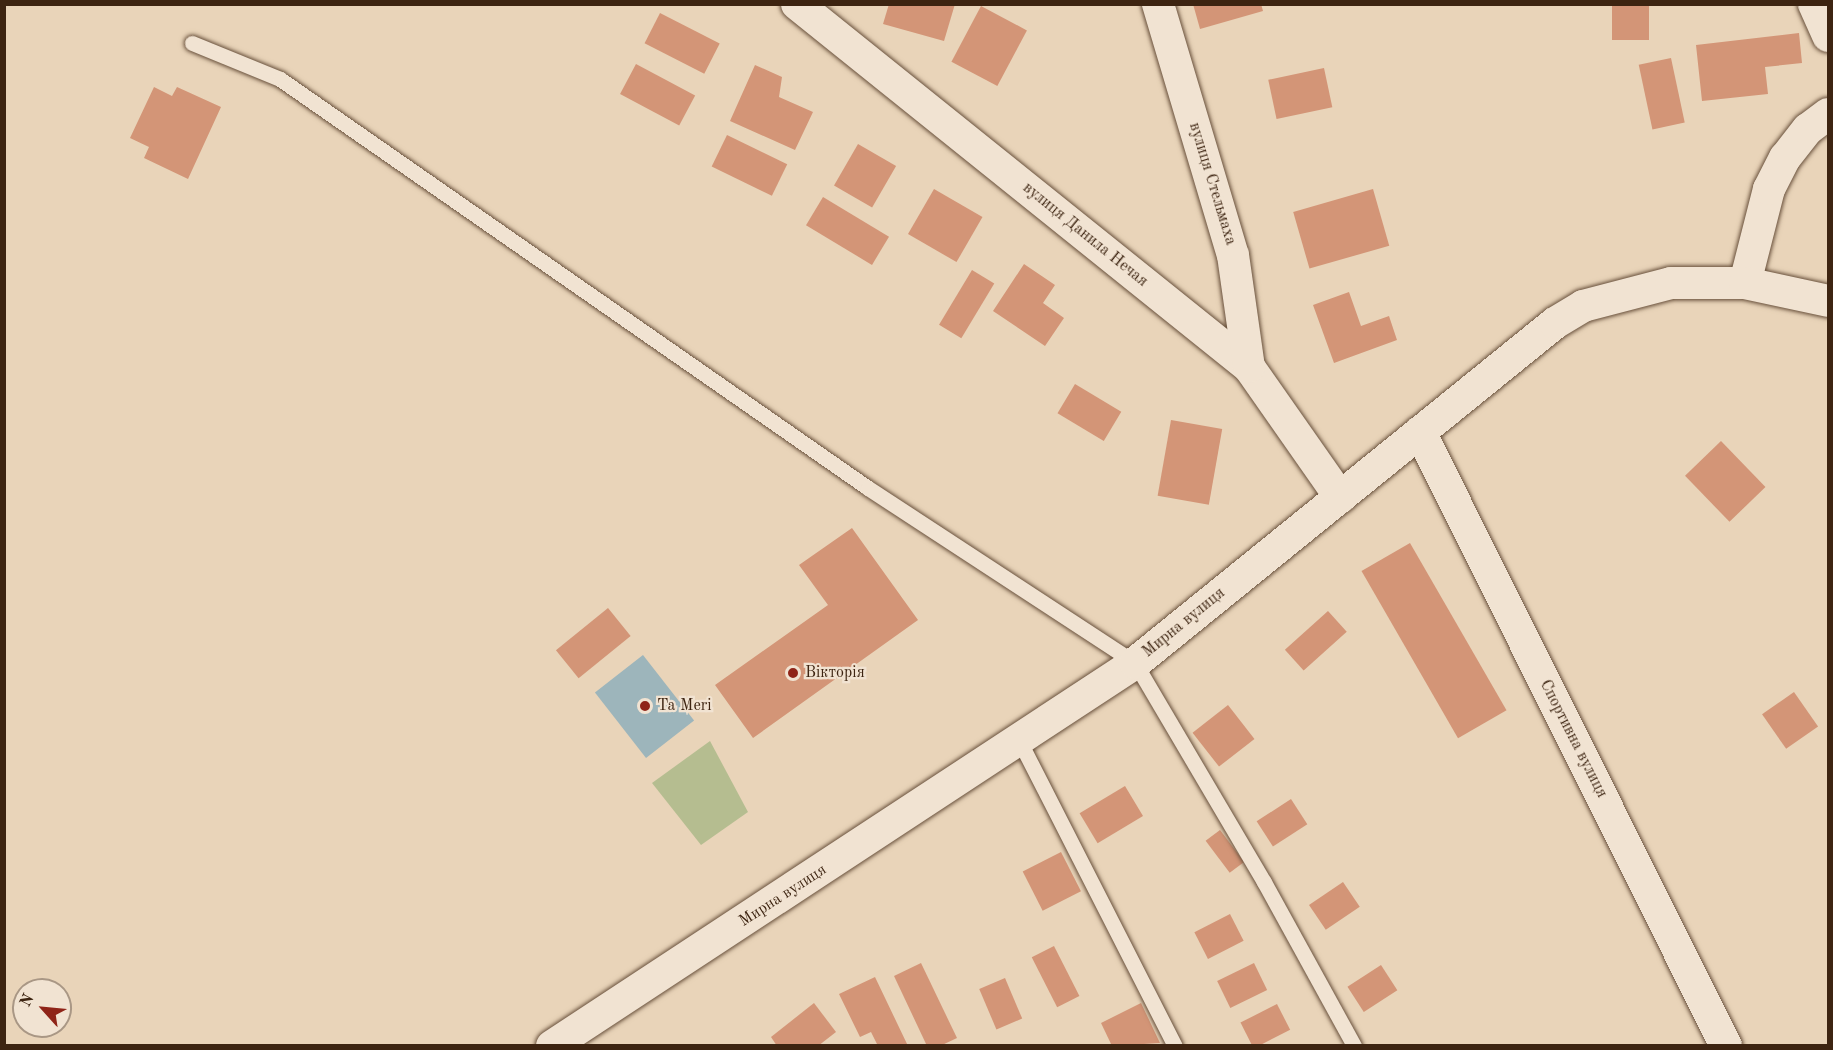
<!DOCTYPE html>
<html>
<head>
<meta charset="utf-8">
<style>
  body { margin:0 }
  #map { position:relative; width:1833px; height:1050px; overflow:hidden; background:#e9d4b9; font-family:"Old Standard TT",serif }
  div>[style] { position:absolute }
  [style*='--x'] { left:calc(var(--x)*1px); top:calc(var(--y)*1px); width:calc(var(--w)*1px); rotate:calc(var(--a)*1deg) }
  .green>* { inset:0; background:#b5bd90 }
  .water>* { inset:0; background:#9db5bb; transform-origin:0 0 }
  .building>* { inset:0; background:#d39577; transform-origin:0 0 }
  .roads { filter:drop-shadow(0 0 2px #68503b) drop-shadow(0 0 2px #68503b) }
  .service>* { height:15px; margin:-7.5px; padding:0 7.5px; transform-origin:7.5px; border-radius:7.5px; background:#f1e3d2 }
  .minor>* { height:32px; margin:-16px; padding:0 16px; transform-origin:16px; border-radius:16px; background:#f1e3d2 }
  .dots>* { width:16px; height:16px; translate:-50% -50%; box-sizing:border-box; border:3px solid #f1e3d2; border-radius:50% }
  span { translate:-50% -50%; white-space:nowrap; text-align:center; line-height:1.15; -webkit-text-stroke:4.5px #f1e3d2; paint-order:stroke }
  .street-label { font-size:16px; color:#3d2411 }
  .poi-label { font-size:16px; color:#3d2411 }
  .left { translate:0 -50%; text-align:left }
  .frame { position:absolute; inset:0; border:6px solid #3d2411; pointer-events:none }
  .north { position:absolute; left:12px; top:978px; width:60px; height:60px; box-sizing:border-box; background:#f1e3d2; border:2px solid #a99785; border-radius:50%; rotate:297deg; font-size:16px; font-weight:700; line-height:24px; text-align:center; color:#3d2411 }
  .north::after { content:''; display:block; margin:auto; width:21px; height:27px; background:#8f2418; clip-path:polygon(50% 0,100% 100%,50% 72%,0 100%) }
</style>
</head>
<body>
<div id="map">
  <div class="green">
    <div style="clip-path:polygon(710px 741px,748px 812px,701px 845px,652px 783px)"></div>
  </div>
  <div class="water">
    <div style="left:643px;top:655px;width:83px;height:61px;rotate:52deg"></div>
  </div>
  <div class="building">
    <div style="clip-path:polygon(889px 4px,955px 4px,944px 41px,883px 24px)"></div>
    <div style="clip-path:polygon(1193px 4px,1261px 4px,1263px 11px,1200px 29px)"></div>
    <div style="left:1612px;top:4px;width:37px;height:36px"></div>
    <div style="left:981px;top:6px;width:52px;height:63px;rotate:28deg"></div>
    <div style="left:660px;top:13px;width:67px;height:34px;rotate:27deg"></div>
    <div style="clip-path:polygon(1799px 33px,1802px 63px,1765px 67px,1768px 94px,1702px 101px,1696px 45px)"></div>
    <div style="left:1671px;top:58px;width:66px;height:33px;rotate:78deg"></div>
    <div style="left:636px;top:64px;width:67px;height:34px;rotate:28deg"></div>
    <div style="clip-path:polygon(755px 65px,782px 77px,779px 97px,813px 112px,795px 150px,730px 121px)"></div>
    <div style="left:1324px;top:68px;width:40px;height:57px;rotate:78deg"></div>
    <div style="clip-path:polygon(154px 87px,172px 96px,177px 87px,221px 107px,188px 179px,144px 158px,149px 147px,130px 138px)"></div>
    <div style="left:727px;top:135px;width:67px;height:35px;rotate:26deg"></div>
    <div style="left:858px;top:144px;width:44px;height:48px;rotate:30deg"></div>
    <div style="left:934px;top:189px;width:56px;height:52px;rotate:30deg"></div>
    <div style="left:1373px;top:189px;width:59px;height:83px;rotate:74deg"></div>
    <div style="left:823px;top:197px;width:77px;height:33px;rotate:31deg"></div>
    <div style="clip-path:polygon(1024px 264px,1055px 285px,1043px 303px,1064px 318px,1045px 346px,993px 311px)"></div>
    <div style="left:972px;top:270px;width:26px;height:64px;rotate:31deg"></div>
    <div style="clip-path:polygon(1349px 292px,1361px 326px,1389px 316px,1397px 340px,1334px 363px,1313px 305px)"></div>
    <div style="left:1075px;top:384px;width:54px;height:34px;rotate:31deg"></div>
    <div style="left:1171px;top:420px;width:52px;height:77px;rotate:10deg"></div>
    <div style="left:1721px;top:441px;width:64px;height:50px;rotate:46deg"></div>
    <div style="clip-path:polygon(852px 528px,918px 620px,753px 738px,715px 685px,828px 605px,799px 565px)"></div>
    <div style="left:1410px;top:543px;width:193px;height:56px;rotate:60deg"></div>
    <div style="left:608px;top:608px;width:36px;height:67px;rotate:51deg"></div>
    <div style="left:1328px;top:611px;width:28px;height:58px;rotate:48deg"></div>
    <div style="left:1794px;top:692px;width:42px;height:39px;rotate:55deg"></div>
    <div style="left:1228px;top:705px;width:43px;height:45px;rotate:52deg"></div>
    <div style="left:1125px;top:786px;width:35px;height:53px;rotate:59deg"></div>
    <div style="left:1291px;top:799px;width:30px;height:41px;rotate:57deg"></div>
    <div style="left:1220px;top:830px;width:40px;height:18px;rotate:53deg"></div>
    <div style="left:1061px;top:852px;width:44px;height:43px;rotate:63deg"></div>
    <div style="left:1343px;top:882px;width:30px;height:41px;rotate:56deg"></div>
    <div style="left:1230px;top:914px;width:30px;height:40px;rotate:63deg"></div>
    <div style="left:1054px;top:946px;width:56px;height:25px;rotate:63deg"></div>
    <div style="clip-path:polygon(921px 963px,957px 1038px,940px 1046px,927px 1046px,894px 976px)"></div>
    <div style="left:1254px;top:963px;width:30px;height:41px;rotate:64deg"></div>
    <div style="left:1381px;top:965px;width:30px;height:40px;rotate:57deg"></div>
    <div style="clip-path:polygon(875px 977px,908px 1046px,878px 1046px,871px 1032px,860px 1037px,839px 994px)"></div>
    <div style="left:1005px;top:978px;width:44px;height:28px;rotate:67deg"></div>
    <div style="clip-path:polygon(814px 1003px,836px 1032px,818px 1046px,777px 1046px,771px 1037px)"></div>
    <div style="clip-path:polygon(1141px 1003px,1160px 1043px,1112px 1046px,1101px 1023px)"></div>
    <div style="left:1277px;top:1004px;width:29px;height:41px;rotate:63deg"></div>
  </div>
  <div class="roads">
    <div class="service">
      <div style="--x:192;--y:43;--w:95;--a:22.2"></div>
      <div style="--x:280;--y:79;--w:716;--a:34.82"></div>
      <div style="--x:868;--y:488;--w:319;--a:33.2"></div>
      <div style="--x:1135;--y:663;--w:254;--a:59.5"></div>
      <div style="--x:1264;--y:882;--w:187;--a:61.2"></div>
      <div style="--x:1019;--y:740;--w:343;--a:63"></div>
    </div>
    <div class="minor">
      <div style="--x:797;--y:4;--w:580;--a:38.77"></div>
      <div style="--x:1249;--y:367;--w:159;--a:55"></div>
      <div style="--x:1158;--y:4;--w:262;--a:73.4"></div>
      <div style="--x:1233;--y:255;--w:113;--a:81.9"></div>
      <div style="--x:1814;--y:4;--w:35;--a:66"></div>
      <div style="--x:1745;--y:283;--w:97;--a:-75.7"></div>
      <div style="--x:1769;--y:189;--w:35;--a:-63"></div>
      <div style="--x:1785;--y:158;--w:37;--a:-52"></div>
      <div style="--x:1808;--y:129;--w:25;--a:-37"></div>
      <div style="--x:1420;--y:432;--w:686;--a:63.51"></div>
      <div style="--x:552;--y:1046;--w:698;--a:-33.3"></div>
      <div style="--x:1135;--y:663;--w:540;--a:-38.99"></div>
      <div style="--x:1555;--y:323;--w:33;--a:-31"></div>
      <div style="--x:1583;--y:306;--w:91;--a:-14.6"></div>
      <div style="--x:1671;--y:283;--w:74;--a:0"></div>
      <div style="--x:1745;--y:283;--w:85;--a:12.2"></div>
    </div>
  </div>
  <div class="dots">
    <div style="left:793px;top:673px;background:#8f2418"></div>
    <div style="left:645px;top:706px;background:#8f2418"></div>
  </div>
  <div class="street-label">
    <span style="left:1212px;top:184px;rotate:73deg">вулиця Стельмаха</span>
    <span style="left:1085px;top:235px;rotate:39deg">вулиця Данила Нечая</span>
    <span style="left:1184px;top:623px;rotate:-39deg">Мирна вулиця</span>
    <span style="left:1573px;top:739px;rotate:63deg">Спортивна вулиця</span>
    <span style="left:783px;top:896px;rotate:-33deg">Мирна вулиця</span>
  </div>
  <div class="poi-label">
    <span class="left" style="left:805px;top:673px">Вікторія</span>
    <span class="left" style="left:657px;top:706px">Ta Meri</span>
  </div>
  <div class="frame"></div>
  <div class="north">N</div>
</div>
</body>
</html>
